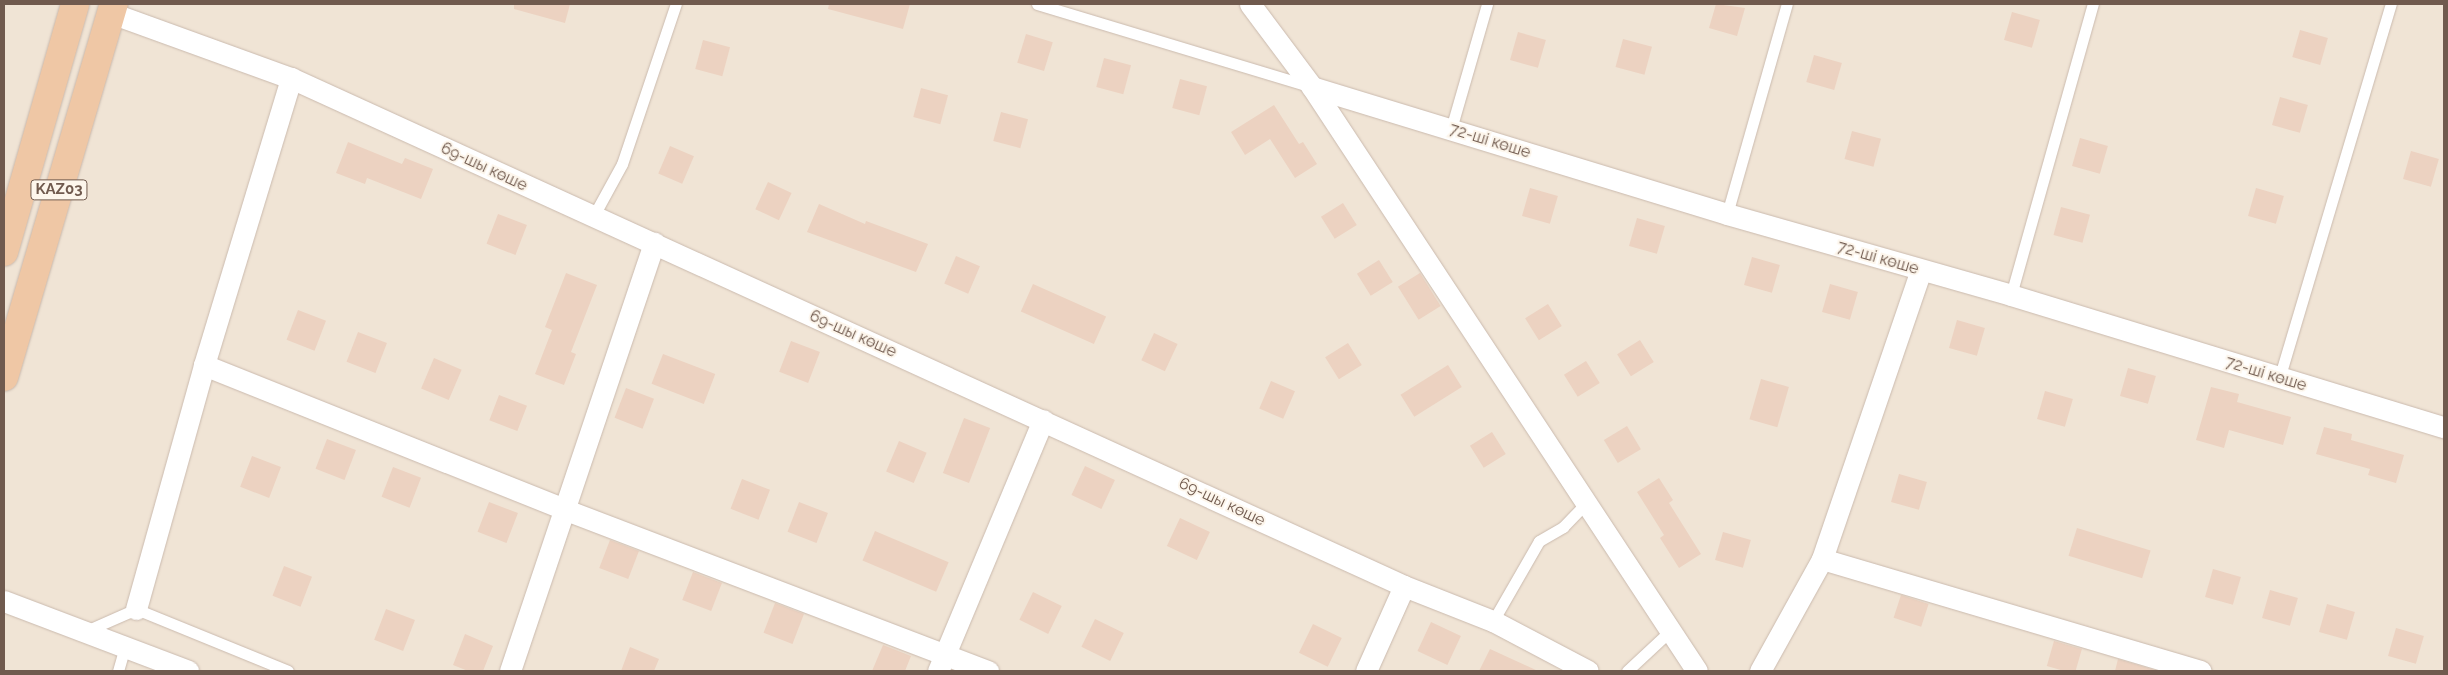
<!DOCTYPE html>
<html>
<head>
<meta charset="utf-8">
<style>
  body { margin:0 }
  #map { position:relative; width:2448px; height:675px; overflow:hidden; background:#faf2e6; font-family:Raleway,sans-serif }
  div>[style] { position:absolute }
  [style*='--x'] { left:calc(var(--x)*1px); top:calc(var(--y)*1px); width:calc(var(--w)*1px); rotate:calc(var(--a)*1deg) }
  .residential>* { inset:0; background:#f0e4d5; transform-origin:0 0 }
  .building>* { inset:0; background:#ecd2c1; transform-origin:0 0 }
  .roads { filter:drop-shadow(0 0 1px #cabaae) drop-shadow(0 0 1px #cabaae) }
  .service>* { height:11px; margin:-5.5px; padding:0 5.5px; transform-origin:5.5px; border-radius:5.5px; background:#fff }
  .minor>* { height:21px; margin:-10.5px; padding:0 10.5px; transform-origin:10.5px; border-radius:10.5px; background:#fff }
  .trunk>* { height:28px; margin:-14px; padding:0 14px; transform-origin:14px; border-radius:14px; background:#efc7a5 }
  span { translate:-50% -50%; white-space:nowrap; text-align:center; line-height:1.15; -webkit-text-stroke:4px #fdf6ec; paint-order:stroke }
  .shield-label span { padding:1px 4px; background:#fdf6ec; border:1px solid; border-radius:4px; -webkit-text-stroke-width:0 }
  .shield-label { font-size:15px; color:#705a4e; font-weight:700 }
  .street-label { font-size:16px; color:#705a4e }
  .frame { position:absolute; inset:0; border:5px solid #705a4e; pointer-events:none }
</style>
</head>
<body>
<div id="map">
  <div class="residential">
    <div style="left:4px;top:4px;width:2440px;height:667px"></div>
  </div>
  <div class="building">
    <div style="clip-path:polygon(514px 4px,570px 4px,565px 23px,514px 9px)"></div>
    <div style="clip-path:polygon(829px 4px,910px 4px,903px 29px,828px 9px)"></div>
    <div style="clip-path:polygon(1716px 4px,1745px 8px,1737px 36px,1709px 28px)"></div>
    <div style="left:2012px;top:12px;width:29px;height:29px;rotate:16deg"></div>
    <div style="left:2300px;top:30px;width:29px;height:28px;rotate:16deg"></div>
    <div style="left:1518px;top:32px;width:29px;height:29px;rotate:16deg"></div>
    <div style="left:1026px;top:34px;width:28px;height:30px;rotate:17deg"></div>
    <div style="left:1623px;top:39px;width:30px;height:29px;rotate:15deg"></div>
    <div style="left:703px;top:40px;width:28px;height:30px;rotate:15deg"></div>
    <div style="left:1814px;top:55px;width:29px;height:28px;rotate:16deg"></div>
    <div style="left:1104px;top:58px;width:28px;height:30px;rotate:15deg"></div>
    <div style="left:1180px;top:79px;width:28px;height:30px;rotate:15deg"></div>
    <div style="left:921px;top:88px;width:28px;height:30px;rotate:15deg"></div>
    <div style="left:2280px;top:97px;width:29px;height:29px;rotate:16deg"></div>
    <div style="clip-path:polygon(1274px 105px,1299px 144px,1303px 142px,1317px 164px,1295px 178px,1270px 139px,1245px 155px,1231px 132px)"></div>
    <div style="left:1001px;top:112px;width:28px;height:30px;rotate:15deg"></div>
    <div style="left:1852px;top:131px;width:30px;height:29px;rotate:15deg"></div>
    <div style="left:2080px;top:138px;width:29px;height:29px;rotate:16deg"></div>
    <div style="clip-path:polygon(348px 142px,402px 164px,405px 158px,433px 169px,421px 199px,367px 178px,365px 184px,336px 173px)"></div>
    <div style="left:670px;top:146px;width:26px;height:30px;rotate:23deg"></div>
    <div style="left:2411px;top:151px;width:29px;height:29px;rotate:16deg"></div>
    <div style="left:768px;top:182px;width:26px;height:30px;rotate:25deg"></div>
    <div style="left:1530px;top:188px;width:29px;height:29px;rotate:16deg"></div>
    <div style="left:2256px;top:188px;width:29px;height:29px;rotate:16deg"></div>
    <div style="left:1343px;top:203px;width:26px;height:26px;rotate:58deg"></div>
    <div style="clip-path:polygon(819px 204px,865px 224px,866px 221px,928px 244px,916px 272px,807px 232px)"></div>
    <div style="left:2061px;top:207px;width:30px;height:29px;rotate:15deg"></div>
    <div style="left:498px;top:214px;width:31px;height:32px;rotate:21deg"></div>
    <div style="left:1637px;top:218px;width:29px;height:29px;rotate:16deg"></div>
    <div style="left:956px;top:256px;width:26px;height:30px;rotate:23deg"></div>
    <div style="left:1752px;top:257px;width:29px;height:29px;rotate:16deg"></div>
    <div style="left:1379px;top:260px;width:26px;height:26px;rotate:58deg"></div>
    <div style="clip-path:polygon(566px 273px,597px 285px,571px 352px,576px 354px,564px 385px,535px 374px,552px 330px,545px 327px)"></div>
    <div style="left:1420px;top:273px;width:39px;height:26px;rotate:58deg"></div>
    <div style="left:1033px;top:284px;width:80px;height:30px;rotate:24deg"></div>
    <div style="left:1830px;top:284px;width:29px;height:29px;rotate:16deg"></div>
    <div style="left:1548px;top:304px;width:26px;height:27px;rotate:58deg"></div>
    <div style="left:298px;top:310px;width:30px;height:32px;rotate:21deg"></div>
    <div style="left:1957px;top:320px;width:29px;height:29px;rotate:16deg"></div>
    <div style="left:358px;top:332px;width:31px;height:32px;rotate:21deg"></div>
    <div style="left:1154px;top:333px;width:26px;height:30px;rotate:25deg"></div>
    <div style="left:1640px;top:340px;width:26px;height:27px;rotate:58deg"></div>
    <div style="left:791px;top:341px;width:31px;height:33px;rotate:21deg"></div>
    <div style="left:1348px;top:343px;width:26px;height:27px;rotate:58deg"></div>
    <div style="left:663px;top:354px;width:56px;height:32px;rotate:21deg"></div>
    <div style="left:434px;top:358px;width:30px;height:33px;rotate:23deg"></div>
    <div style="left:1586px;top:361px;width:26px;height:26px;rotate:58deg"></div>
    <div style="left:1448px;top:365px;width:26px;height:56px;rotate:58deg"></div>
    <div style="left:2128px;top:368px;width:29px;height:29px;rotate:16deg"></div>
    <div style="left:1761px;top:379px;width:29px;height:42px;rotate:16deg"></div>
    <div style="left:1271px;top:381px;width:26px;height:30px;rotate:23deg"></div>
    <div style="clip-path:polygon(2211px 387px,2239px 394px,2237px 402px,2291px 417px,2283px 445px,2229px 430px,2224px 448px,2196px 440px)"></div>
    <div style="left:626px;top:388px;width:30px;height:32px;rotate:21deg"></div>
    <div style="left:2045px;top:391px;width:29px;height:29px;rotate:16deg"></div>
    <div style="left:499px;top:395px;width:30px;height:27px;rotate:21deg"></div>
    <div style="left:964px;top:418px;width:28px;height:59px;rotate:21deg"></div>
    <div style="left:1627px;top:426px;width:27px;height:27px;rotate:59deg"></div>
    <div style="clip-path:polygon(2324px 427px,2352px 434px,2351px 440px,2404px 455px,2396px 483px,2368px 475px,2370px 469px,2316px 454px)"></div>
    <div style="left:1492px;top:432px;width:26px;height:26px;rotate:58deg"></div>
    <div style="left:327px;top:439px;width:31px;height:32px;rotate:21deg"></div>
    <div style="left:899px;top:441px;width:30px;height:33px;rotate:23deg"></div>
    <div style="left:252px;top:456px;width:31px;height:33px;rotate:21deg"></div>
    <div style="left:1085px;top:466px;width:33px;height:32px;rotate:25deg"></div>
    <div style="left:393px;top:467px;width:30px;height:32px;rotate:21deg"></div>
    <div style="left:1899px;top:474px;width:29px;height:29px;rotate:16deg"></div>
    <div style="clip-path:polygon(1659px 478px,1673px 500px,1669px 503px,1701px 554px,1679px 568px,1660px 538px,1664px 535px,1637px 492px)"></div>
    <div style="left:742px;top:479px;width:30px;height:32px;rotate:21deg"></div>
    <div style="left:489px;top:502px;width:31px;height:32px;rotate:21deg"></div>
    <div style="left:799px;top:502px;width:31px;height:32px;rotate:21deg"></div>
    <div style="left:1180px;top:518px;width:33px;height:31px;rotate:25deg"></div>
    <div style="left:2077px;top:528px;width:77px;height:29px;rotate:17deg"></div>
    <div style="left:875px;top:531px;width:80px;height:32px;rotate:23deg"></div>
    <div style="left:1723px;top:532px;width:29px;height:29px;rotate:16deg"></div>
    <div style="left:610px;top:540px;width:31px;height:30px;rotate:21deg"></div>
    <div style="left:284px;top:566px;width:30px;height:32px;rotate:21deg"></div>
    <div style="left:2213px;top:569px;width:29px;height:29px;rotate:16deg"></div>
    <div style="left:693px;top:572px;width:31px;height:30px;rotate:21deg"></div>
    <div style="left:2270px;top:590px;width:29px;height:29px;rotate:16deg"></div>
    <div style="left:1033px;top:592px;width:32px;height:31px;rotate:26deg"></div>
    <div style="left:1901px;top:595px;width:29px;height:24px;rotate:18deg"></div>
    <div style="left:775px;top:603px;width:31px;height:32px;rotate:21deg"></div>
    <div style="left:2327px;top:604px;width:29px;height:29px;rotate:16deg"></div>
    <div style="left:386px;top:609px;width:31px;height:33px;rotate:21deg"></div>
    <div style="left:1095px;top:619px;width:32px;height:31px;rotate:26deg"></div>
    <div style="left:1431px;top:622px;width:33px;height:32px;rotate:25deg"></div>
    <div style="left:1313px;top:624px;width:32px;height:32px;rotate:26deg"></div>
    <div style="left:2396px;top:628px;width:29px;height:29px;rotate:16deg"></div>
    <div style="clip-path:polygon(465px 634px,493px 646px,483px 671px,468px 671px,453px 665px)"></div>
    <div style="left:2054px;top:641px;width:29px;height:26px;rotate:16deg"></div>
    <div style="clip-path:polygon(883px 645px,911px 656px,905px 671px,872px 671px)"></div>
    <div style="clip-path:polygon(630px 647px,659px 659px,654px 671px,621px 671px)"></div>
    <div style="clip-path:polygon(1490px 649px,1538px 671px,1479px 671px)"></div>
    <div style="clip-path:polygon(2118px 659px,2158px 671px,2115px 671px)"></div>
  </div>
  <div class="roads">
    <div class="service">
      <div style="--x:1037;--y:4;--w:283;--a:16.8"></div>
      <div style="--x:1451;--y:129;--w:130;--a:-73.9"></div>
      <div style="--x:1727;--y:214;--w:218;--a:-74.1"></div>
      <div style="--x:593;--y:217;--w:60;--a:-61.3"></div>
      <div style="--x:622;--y:164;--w:169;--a:-71.4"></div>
      <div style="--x:2011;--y:295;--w:302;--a:-74.3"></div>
      <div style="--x:2279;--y:379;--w:391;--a:-73.4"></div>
      <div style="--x:1493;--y:621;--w:92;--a:-60.1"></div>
      <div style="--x:1539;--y:541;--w:28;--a:-30"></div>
      <div style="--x:1563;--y:527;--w:32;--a:-46"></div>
      <div style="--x:86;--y:631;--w:55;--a:-23.7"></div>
      <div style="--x:136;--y:609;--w:164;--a:22.2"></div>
      <div style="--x:118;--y:671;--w:25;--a:-74"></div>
      <div style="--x:1627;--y:671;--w:59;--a:-42.9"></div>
    </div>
    <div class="minor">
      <div style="--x:1250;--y:4;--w:104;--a:53.2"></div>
      <div style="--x:1312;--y:87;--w:699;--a:56.61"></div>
      <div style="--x:111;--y:13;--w:191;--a:19.9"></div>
      <div style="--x:291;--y:78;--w:1223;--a:24.53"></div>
      <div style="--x:1404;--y:586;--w:96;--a:21.5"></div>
      <div style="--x:1493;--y:621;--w:107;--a:27.8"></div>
      <div style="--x:1312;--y:87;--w:434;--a:17"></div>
      <div style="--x:1727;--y:214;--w:295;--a:15.9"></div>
      <div style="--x:2011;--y:295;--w:453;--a:17"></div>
      <div style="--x:204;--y:365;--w:390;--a:21.8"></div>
      <div style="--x:566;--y:510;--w:452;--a:20.9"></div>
      <div style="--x:1822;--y:559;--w:395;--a:16.5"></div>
      <div style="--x:4;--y:601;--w:197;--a:20.8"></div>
      <div style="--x:136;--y:609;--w:253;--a:-74.4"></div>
      <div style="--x:204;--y:365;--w:300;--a:-73.1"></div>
      <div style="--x:510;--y:671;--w:452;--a:-71.4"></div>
      <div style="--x:938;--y:671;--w:272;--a:-67.3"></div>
      <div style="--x:1366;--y:671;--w:93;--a:-65.9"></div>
      <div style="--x:1760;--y:671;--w:128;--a:-61"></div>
      <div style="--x:1822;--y:559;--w:305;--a:-71.1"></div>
    </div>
    <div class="trunk">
      <div style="--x:4;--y:252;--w:258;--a:-74"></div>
      <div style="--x:4;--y:377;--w:389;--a:-73.6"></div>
    </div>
  </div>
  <div class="shield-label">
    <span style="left:59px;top:190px">KАZ03</span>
  </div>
  <div class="street-label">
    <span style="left:1490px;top:141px;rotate:17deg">72-ші көше</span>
    <span style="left:484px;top:167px;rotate:25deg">69-шы көше</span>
    <span style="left:1878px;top:258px;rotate:16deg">72-ші көше</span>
    <span style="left:853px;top:334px;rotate:24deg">69-шы көше</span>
    <span style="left:2266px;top:374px;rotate:17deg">72-ші көше</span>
    <span style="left:1222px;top:502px;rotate:25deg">69-шы көше</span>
  </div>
  <div class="frame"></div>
</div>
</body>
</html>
